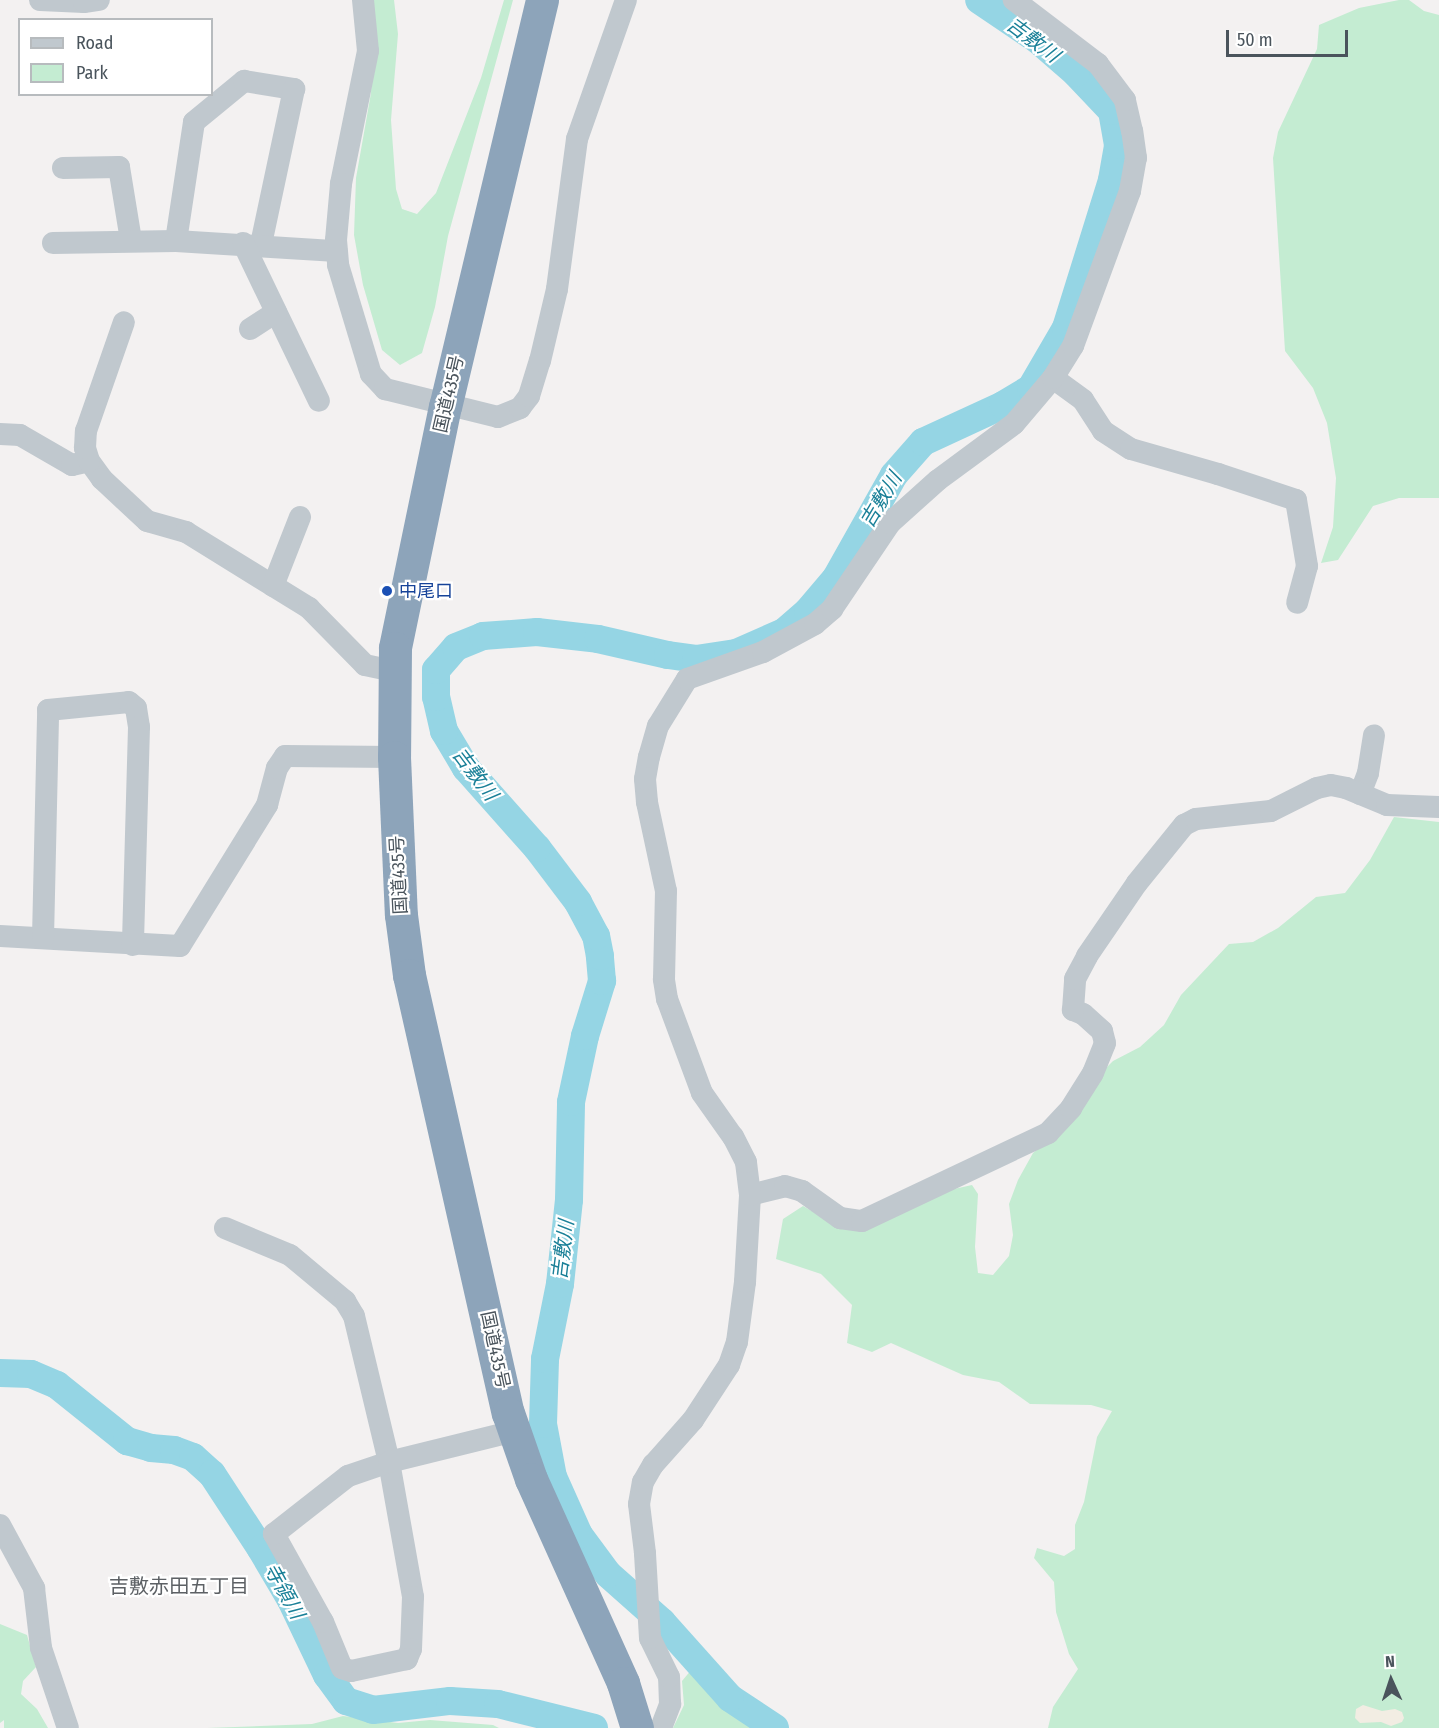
<!DOCTYPE html>
<html>
<head>
<meta charset="utf-8">
<style>
  body { margin:0 }
  #map { position:relative; width:1439px; height:1728px; overflow:hidden; background:#f3f1f1; font-family:"Fira Sans Condensed","Noto Sans JP",sans-serif }
  div>[style] { position:absolute }
  [style*='--x'] { left:calc(var(--x)*1px); top:calc(var(--y)*1px); width:calc(var(--w)*1px); rotate:calc(var(--a)*1deg) }
  .green>* { inset:0; background:#c4ecd2 }
  .sand>* { inset:0; background:#f2ede3 }
  .river>* { height:28px; margin:-14px; padding:0 14px; transform-origin:14px; border-radius:14px; background:#95d5e4 }
  .minor>* { height:22px; margin:-11px; padding:0 11px; transform-origin:11px; border-radius:11px; background:#c0c8ce }
  .highway>* { height:33px; margin:-16.5px; padding:0 16.5px; transform-origin:16.5px; border-radius:16.5px; background:#8da4ba }
  .dots>* { width:16px; height:16px; translate:-50% -50%; box-sizing:border-box; border:3px solid #fff; border-radius:50% }
  span { translate:-50% -50%; white-space:nowrap; text-align:center; line-height:1.15; -webkit-text-stroke:4.5px #fff; paint-order:stroke }
  .street-label { font-size:18px; color:#4a545c }
  .transit-label { font-size:18px; color:#164399 }
  .left { translate:0 -50%; text-align:left }
  .water-label { font-size:20px; color:#1a8098; font-style:italic }
  .neighbourhood-label { font-size:20px; color:#5d6165 }
  .legend { position:absolute; left:18px; top:18px; width:195px; height:78px; box-sizing:border-box; background:#fff; border:2px solid #b7bbbe; margin:0; padding:8px 10px; list-style:none; font-size:18px; color:#4a545c }
  .legend li { display:flex; align-items:center; gap:12px; height:30px }
  .legend b { width:30px; border:2px solid #b7bbbe }
  .north { position:absolute; left:1361px; top:1650px; width:60px; height:60px; -webkit-text-stroke:4px #fff; paint-order:stroke; rotate:357deg; font-size:16px; font-weight:700; line-height:24px; text-align:center; color:#4a545c }
  .north::after { content:''; display:block; margin:auto; width:21px; height:27px; background:#4a545c; clip-path:polygon(50% 0,100% 100%,50% 72%,0 100%) }
  .scale { position:absolute; left:1226px; top:30px; width:122px; height:27px; box-sizing:border-box; border:3px solid #4a545c; border-top:0; padding-left:8px; font-size:18px; line-height:21px; white-space:nowrap; color:#4a545c; -webkit-text-stroke:4px #fff; paint-order:stroke }
</style>
</head>
<body>
<div id="map">
  <div class="green">
    <div style="clip-path:polygon(374px 0,394px 0,398px 34px,391px 120px,396px 189px,402px 209px,417px 214px,436px 193px,481px 78px,504px 0,513px 0,448px 236px,435px 307px,422px 353px,400px 365px,382px 350px,363px 285px,354px 235px,356px 178px,371px 93px)"></div>
    <div style="clip-path:polygon(1399px 0,1409px 0,1424px 11px,1439px 15px,1439px 498px,1399px 498px,1373px 506px,1338px 560px,1321px 563px,1333px 527px,1336px 478px,1327px 423px,1313px 388px,1285px 351px,1273px 158px,1278px 132px,1317px 49px,1319px 25px,1359px 8px)"></div>
    <div style="clip-path:polygon(1394px 817px,1439px 822px,1439px 1728px,1048px 1728px,1053px 1707px,1078px 1669px,1069px 1654px,1056px 1612px,1054px 1582px,1034px 1558px,1037px 1548px,1064px 1556px,1075px 1549px,1075px 1525px,1084px 1502px,1097px 1437px,1112px 1411px,1091px 1405px,1030px 1404px,999px 1382px,963px 1375px,891px 1343px,872px 1352px,847px 1343px,852px 1305px,821px 1274px,776px 1259px,783px 1219px,803px 1206px,824px 1218px,972px 1185px,978px 1194px,975px 1247px,978px 1273px,993px 1275px,1009px 1256px,1013px 1235px,1009px 1204px,1018px 1180px,1033px 1153px,1064px 1128px,1094px 1080px,1113px 1061px,1140px 1047px,1164px 1025px,1181px 995px,1229px 944px,1253px 942px,1278px 928px,1316px 897px,1345px 893px,1370px 860px)"></div>
    <div style="clip-path:polygon(0 1624px,27px 1635px,36px 1667px,23px 1681px,21px 1694px,37px 1709px,48px 1728px,4px 1728px,4px 1720px,0 1723px)"></div>
    <div style="clip-path:polygon(692px 1669px,704px 1677px,721px 1699px,759px 1728px,673px 1728px,684px 1705px,682px 1681px)"></div>
    <div style="clip-path:polygon(343px 1716px,398px 1723px,430px 1720px,493px 1725px,499px 1728px,207px 1728px,312px 1724px)"></div>
  </div>
  <div class="sand">
    <div style="clip-path:polygon(1363px 1705px,1382px 1711px,1395px 1709px,1402px 1712px,1404px 1718px,1402px 1722px,1391px 1726px,1381px 1722px,1360px 1723px,1355px 1718px,1356px 1709px)"></div>
  </div>
  <div class="river">
    <div style="--x:0;--y:1373;--w:31;--a:2"></div>
    <div style="--x:31;--y:1374;--w:28;--a:23"></div>
    <div style="--x:57;--y:1385;--w:90;--a:38.7"></div>
    <div style="--x:127;--y:1441;--w:25;--a:16"></div>
    <div style="--x:151;--y:1448;--w:23;--a:5"></div>
    <div style="--x:174;--y:1450;--w:20;--a:20"></div>
    <div style="--x:193;--y:1457;--w:25;--a:42"></div>
    <div style="--x:212;--y:1474;--w:90;--a:56.8"></div>
    <div style="--x:261;--y:1549;--w:59;--a:59.5"></div>
    <div style="--x:291;--y:1600;--w:83;--a:64.4"></div>
    <div style="--x:327;--y:1675;--w:32;--a:54"></div>
    <div style="--x:346;--y:1701;--w:28;--a:18"></div>
    <div style="--x:373;--y:1710;--w:78;--a:-6.7"></div>
    <div style="--x:450;--y:1701;--w:48;--a:3.6"></div>
    <div style="--x:498;--y:1704;--w:99;--a:14"></div>
    <div style="--x:775;--y:1728;--w:54;--a:-146.3"></div>
    <div style="--x:730;--y:1698;--w:102;--a:-131.8"></div>
    <div style="--x:662;--y:1622;--w:72;--a:-138.4"></div>
    <div style="--x:608;--y:1574;--w:49;--a:-126.6"></div>
    <div style="--x:579;--y:1535;--w:64;--a:-114.1"></div>
    <div style="--x:553;--y:1477;--w:54;--a:-100.7"></div>
    <div style="--x:543;--y:1424;--w:65;--a:-88.2"></div>
    <div style="--x:545;--y:1359;--w:76;--a:-78.7"></div>
    <div style="--x:560;--y:1284;--w:84;--a:-83.9"></div>
    <div style="--x:569;--y:1200;--w:98;--a:-88.8"></div>
    <div style="--x:571;--y:1102;--w:67;--a:-78"></div>
    <div style="--x:585;--y:1036;--w:58;--a:-72.8"></div>
    <div style="--x:602;--y:981;--w:25;--a:-95"></div>
    <div style="--x:600;--y:956;--w:20;--a:-101"></div>
    <div style="--x:596;--y:936;--w:38;--a:-118"></div>
    <div style="--x:578;--y:902;--w:68;--a:-127.2"></div>
    <div style="--x:537;--y:848;--w:107;--a:-131.6"></div>
    <div style="--x:466;--y:768;--w:43;--a:-120.7"></div>
    <div style="--x:444;--y:731;--w:35;--a:-103"></div>
    <div style="--x:436;--y:697;--w:27;--a:-90"></div>
    <div style="--x:436;--y:670;--w:30;--a:-49"></div>
    <div style="--x:456;--y:647;--w:29;--a:-22"></div>
    <div style="--x:483;--y:636;--w:54;--a:-4.2"></div>
    <div style="--x:537;--y:632;--w:61;--a:6.5"></div>
    <div style="--x:598;--y:639;--w:72;--a:12.9"></div>
    <div style="--x:668;--y:655;--w:28;--a:8"></div>
    <div style="--x:696;--y:659;--w:40;--a:-8.5"></div>
    <div style="--x:736;--y:653;--w:52;--a:-23.6"></div>
    <div style="--x:784;--y:632;--w:32;--a:-41"></div>
    <div style="--x:808;--y:611;--w:43;--a:-49.7"></div>
    <div style="--x:836;--y:578;--w:118;--a:-60.6"></div>
    <div style="--x:894;--y:475;--w:44;--a:-48.7"></div>
    <div style="--x:923;--y:442;--w:88;--a:-24.8"></div>
    <div style="--x:1003;--y:405;--w:33;--a:-31"></div>
    <div style="--x:1031;--y:388;--w:69;--a:-59.7"></div>
    <div style="--x:1066;--y:328;--w:155;--a:-72.7"></div>
    <div style="--x:1112;--y:180;--w:36;--a:-80"></div>
    <div style="--x:1118;--y:145;--w:35;--a:-100"></div>
    <div style="--x:1112;--y:111;--w:52;--a:-133.5"></div>
    <div style="--x:1076;--y:73;--w:50;--a:-139"></div>
    <div style="--x:1038;--y:40;--w:71;--a:-145.9"></div>
  </div>
  <div class="minor">
    <div style="--x:40;--y:0;--w:44;--a:2.6"></div>
    <div style="--x:84;--y:2;--w:15;--a:-8"></div>
    <div style="--x:363;--y:0;--w:51;--a:84.4"></div>
    <div style="--x:368;--y:51;--w:136;--a:101.5"></div>
    <div style="--x:341;--y:184;--w:56;--a:95.1"></div>
    <div style="--x:336;--y:240;--w:25;--a:85"></div>
    <div style="--x:338;--y:265;--w:114;--a:73.2"></div>
    <div style="--x:371;--y:374;--w:21;--a:47"></div>
    <div style="--x:385;--y:389;--w:116;--a:13.9"></div>
    <div style="--x:498;--y:417;--w:24;--a:-22"></div>
    <div style="--x:520;--y:408;--w:15;--a:-53"></div>
    <div style="--x:529;--y:396;--w:37;--a:-73"></div>
    <div style="--x:540;--y:361;--w:74;--a:-76.7"></div>
    <div style="--x:557;--y:289;--w:151;--a:-82.4"></div>
    <div style="--x:577;--y:139;--w:147;--a:-70.6"></div>
    <div style="--x:63;--y:168;--w:56;--a:-1"></div>
    <div style="--x:119;--y:167;--w:74;--a:80.7"></div>
    <div style="--x:176;--y:241;--w:120;--a:-81.4"></div>
    <div style="--x:194;--y:122;--w:65;--a:-39.4"></div>
    <div style="--x:244;--y:81;--w:51;--a:9.1"></div>
    <div style="--x:294;--y:89;--w:158;--a:102"></div>
    <div style="--x:53;--y:243;--w:123;--a:-0.9"></div>
    <div style="--x:176;--y:241;--w:161;--a:3.6"></div>
    <div style="--x:243;--y:243;--w:175;--a:64.3"></div>
    <div style="--x:250;--y:329;--w:31;--a:-33"></div>
    <div style="--x:1053;--y:378;--w:37;--a:36"></div>
    <div style="--x:1083;--y:400;--w:37;--a:57"></div>
    <div style="--x:1103;--y:431;--w:33;--a:33"></div>
    <div style="--x:1131;--y:449;--w:91;--a:16"></div>
    <div style="--x:1218;--y:474;--w:82;--a:18.4"></div>
    <div style="--x:1296;--y:500;--w:67;--a:80.5"></div>
    <div style="--x:1307;--y:566;--w:38;--a:105"></div>
    <div style="--x:0;--y:434;--w:20;--a:3"></div>
    <div style="--x:20;--y:435;--w:60;--a:30"></div>
    <div style="--x:72;--y:465;--w:17;--a:-13"></div>
    <div style="--x:89;--y:461;--w:22;--a:54"></div>
    <div style="--x:102;--y:479;--w:62;--a:43"></div>
    <div style="--x:147;--y:521;--w:41;--a:15.8"></div>
    <div style="--x:186;--y:532;--w:145;--a:31.7"></div>
    <div style="--x:309;--y:608;--w:80;--a:45.5"></div>
    <div style="--x:365;--y:665;--w:30;--a:12"></div>
    <div style="--x:89;--y:461;--w:14;--a:-107"></div>
    <div style="--x:85;--y:448;--w:17;--a:-87"></div>
    <div style="--x:86;--y:431;--w:115;--a:-70.8"></div>
    <div style="--x:273;--y:586;--w:74;--a:-68.6"></div>
    <div style="--x:1360;--y:794;--w:22;--a:-69"></div>
    <div style="--x:1368;--y:773;--w:38;--a:-81"></div>
    <div style="--x:0;--y:936;--w:180;--a:3.2"></div>
    <div style="--x:180;--y:946;--w:166;--a:-58.3"></div>
    <div style="--x:267;--y:805;--w:38;--a:-75"></div>
    <div style="--x:277;--y:768;--w:14;--a:-56"></div>
    <div style="--x:285;--y:756;--w:109;--a:0.5"></div>
    <div style="--x:43;--y:938;--w:228;--a:-88.7"></div>
    <div style="--x:48;--y:710;--w:81;--a:-5.6"></div>
    <div style="--x:129;--y:702;--w:9;--a:41"></div>
    <div style="--x:136;--y:708;--w:19;--a:81"></div>
    <div style="--x:139;--y:727;--w:218;--a:91.6"></div>
    <div style="--x:750;--y:1195;--w:36;--a:-14"></div>
    <div style="--x:785;--y:1186;--w:18;--a:16"></div>
    <div style="--x:802;--y:1191;--w:47;--a:35.4"></div>
    <div style="--x:840;--y:1218;--w:22;--a:8"></div>
    <div style="--x:862;--y:1221;--w:206;--a:-25.3"></div>
    <div style="--x:1048;--y:1133;--w:34;--a:-47"></div>
    <div style="--x:1071;--y:1108;--w:41;--a:-57.8"></div>
    <div style="--x:1093;--y:1073;--w:32;--a:-68"></div>
    <div style="--x:1105;--y:1043;--w:12;--a:-104"></div>
    <div style="--x:1102;--y:1031;--w:25;--a:-138"></div>
    <div style="--x:1083;--y:1014;--w:11;--a:-158"></div>
    <div style="--x:1073;--y:1010;--w:31;--a:-86"></div>
    <div style="--x:1075;--y:979;--w:26;--a:-62"></div>
    <div style="--x:1087;--y:956;--w:88;--a:-55.6"></div>
    <div style="--x:1137;--y:883;--w:75;--a:-51"></div>
    <div style="--x:1184;--y:825;--w:13;--a:-27"></div>
    <div style="--x:1196;--y:819;--w:75;--a:-6.1"></div>
    <div style="--x:1271;--y:811;--w:51;--a:-26.6"></div>
    <div style="--x:1317;--y:788;--w:14;--a:-12"></div>
    <div style="--x:1331;--y:785;--w:15;--a:11"></div>
    <div style="--x:1346;--y:788;--w:44;--a:22.5"></div>
    <div style="--x:1387;--y:805;--w:52;--a:2.2"></div>
    <div style="--x:225;--y:1228;--w:70;--a:22.6"></div>
    <div style="--x:290;--y:1255;--w:72;--a:39.9"></div>
    <div style="--x:345;--y:1301;--w:17;--a:59"></div>
    <div style="--x:354;--y:1316;--w:150;--a:76.5"></div>
    <div style="--x:389;--y:1462;--w:137;--a:79.9"></div>
    <div style="--x:413;--y:1597;--w:52;--a:92.2"></div>
    <div style="--x:411;--y:1649;--w:11;--a:112"></div>
    <div style="--x:407;--y:1659;--w:57;--a:167.9"></div>
    <div style="--x:351;--y:1671;--w:9;--a:-162"></div>
    <div style="--x:342;--y:1668;--w:50;--a:-112.4"></div>
    <div style="--x:323;--y:1622;--w:101;--a:-119.1"></div>
    <div style="--x:274;--y:1534;--w:94;--a:-38.1"></div>
    <div style="--x:348;--y:1476;--w:43;--a:-18.9"></div>
    <div style="--x:389;--y:1462;--w:129;--a:-13.9"></div>
    <div style="--x:0;--y:1525;--w:72;--a:61.6"></div>
    <div style="--x:34;--y:1588;--w:60;--a:83.3"></div>
    <div style="--x:41;--y:1648;--w:84;--a:71.4"></div>
    <div style="--x:661;--y:1728;--w:26;--a:-69"></div>
    <div style="--x:670;--y:1704;--w:27;--a:-92"></div>
    <div style="--x:669;--y:1677;--w:43;--a:-116"></div>
    <div style="--x:650;--y:1638;--w:85;--a:-93.4"></div>
    <div style="--x:645;--y:1553;--w:49;--a:-97"></div>
    <div style="--x:639;--y:1504;--w:22;--a:-80"></div>
    <div style="--x:643;--y:1482;--w:20;--a:-60"></div>
    <div style="--x:653;--y:1465;--w:60;--a:-48.4"></div>
    <div style="--x:693;--y:1420;--w:66;--a:-56.8"></div>
    <div style="--x:729;--y:1365;--w:24;--a:-71"></div>
    <div style="--x:737;--y:1342;--w:61;--a:-82.4"></div>
    <div style="--x:745;--y:1282;--w:87;--a:-86.7"></div>
    <div style="--x:750;--y:1195;--w:33;--a:-97"></div>
    <div style="--x:746;--y:1162;--w:28;--a:-117"></div>
    <div style="--x:733;--y:1137;--w:54;--a:-125.2"></div>
    <div style="--x:702;--y:1093;--w:100;--a:-110.4"></div>
    <div style="--x:667;--y:999;--w:20;--a:-99"></div>
    <div style="--x:664;--y:979;--w:88;--a:-88.7"></div>
    <div style="--x:666;--y:891;--w:91;--a:-102.1"></div>
    <div style="--x:647;--y:802;--w:23;--a:-95"></div>
    <div style="--x:645;--y:779;--w:22;--a:-80"></div>
    <div style="--x:649;--y:757;--w:32;--a:-74"></div>
    <div style="--x:658;--y:726;--w:55;--a:-58.3"></div>
    <div style="--x:687;--y:679;--w:81;--a:-19.6"></div>
    <div style="--x:763;--y:652;--w:59;--a:-28.3"></div>
    <div style="--x:815;--y:624;--w:23;--a:-41"></div>
    <div style="--x:832;--y:609;--w:104;--a:-56"></div>
    <div style="--x:890;--y:523;--w:64;--a:-41.9"></div>
    <div style="--x:938;--y:480;--w:94;--a:-36.4"></div>
    <div style="--x:1014;--y:424;--w:60;--a:-49.7"></div>
    <div style="--x:1053;--y:378;--w:38;--a:-58"></div>
    <div style="--x:1073;--y:346;--w:165;--a:-69.8"></div>
    <div style="--x:1130;--y:191;--w:34;--a:-80"></div>
    <div style="--x:1136;--y:158;--w:27;--a:-98"></div>
    <div style="--x:1132;--y:131;--w:32;--a:-103"></div>
    <div style="--x:1125;--y:100;--w:45;--a:-126.9"></div>
    <div style="--x:1098;--y:64;--w:106;--a:-142.7"></div>
  </div>
  <div class="highway">
    <div style="--x:542;--y:0;--w:417;--a:103.4"></div>
    <div style="--x:445;--y:406;--w:247;--a:101.7"></div>
    <div style="--x:395;--y:648;--w:109;--a:90.5"></div>
    <div style="--x:394;--y:757;--w:158;--a:87.5"></div>
    <div style="--x:401;--y:915;--w:61;--a:82.4"></div>
    <div style="--x:409;--y:975;--w:449;--a:77.3"></div>
    <div style="--x:508;--y:1413;--w:70;--a:70.8"></div>
    <div style="--x:531;--y:1479;--w:224;--a:65.7"></div>
    <div style="--x:623;--y:1683;--w:47;--a:72.7"></div>
  </div>
  <div class="dots">
    <div style="left:387px;top:591px;background:#1a4fb4"></div>
  </div>
  <div class="street-label">
    <span style="left:449px;top:394px;rotate:-77deg">国道435号</span>
    <span style="left:399px;top:875px;rotate:-93deg">国道435号</span>
    <span style="left:495px;top:1350px;rotate:78deg">国道435号</span>
  </div>
  <div class="transit-label">
    <span class="left" style="left:399px;top:591px">中尾口</span>
  </div>
  <div class="water-label">
    <span style="left:1033px;top:40px;rotate:37deg">吉敷川</span>
    <span style="left:881px;top:500px;rotate:-59deg">吉敷川</span>
    <span style="left:475px;top:774px;rotate:53deg">吉敷川</span>
    <span style="left:563px;top:1250px;rotate:-83deg">吉敷川</span>
    <span style="left:284px;top:1591px;rotate:61deg">寺領川</span>
  </div>
  <div class="neighbourhood-label">
    <span style="left:179px;top:1586px">吉敷赤田五丁目</span>
  </div>
  <ul class="legend">
  <li><b style="height:8px;background:#c0c8ce"></b>Road</li>
  <li><b style="height:16px;background:#c4ecd2"></b>Park</li>
  </ul>
  <div class="north">N</div>
  <div class="scale">50 m</div>
</div>
</body>
</html>
